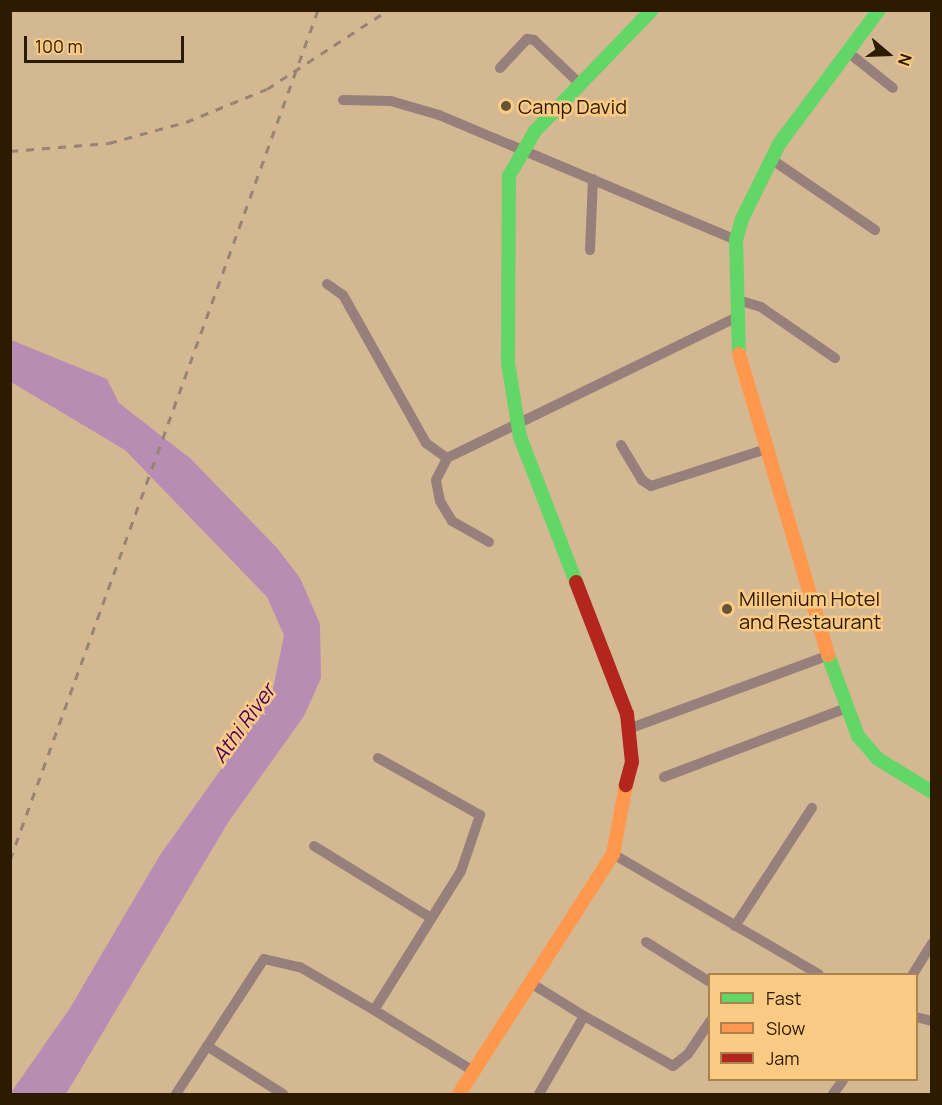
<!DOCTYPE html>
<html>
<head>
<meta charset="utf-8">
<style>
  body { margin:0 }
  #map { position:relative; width:942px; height:1105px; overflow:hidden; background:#d3b892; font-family:Manrope,sans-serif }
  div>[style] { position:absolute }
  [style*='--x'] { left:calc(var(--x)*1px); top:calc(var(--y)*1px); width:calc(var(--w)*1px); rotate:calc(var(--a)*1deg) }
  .water>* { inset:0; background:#b78db3 }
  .street>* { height:10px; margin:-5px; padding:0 5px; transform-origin:5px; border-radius:5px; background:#97807c }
  .fast>* { height:14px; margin:-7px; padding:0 7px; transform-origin:7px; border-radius:7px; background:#63d668 }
  .slow>* { height:14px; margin:-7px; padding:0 7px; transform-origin:7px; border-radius:7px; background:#ff974d }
  .jam>* { height:14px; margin:-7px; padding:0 7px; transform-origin:7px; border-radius:7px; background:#b3261e }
  .rail>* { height:3px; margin-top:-1.5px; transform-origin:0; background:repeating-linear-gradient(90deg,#988473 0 8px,transparent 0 16px) }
  .dots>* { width:16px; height:16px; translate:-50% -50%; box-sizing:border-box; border:3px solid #fbca84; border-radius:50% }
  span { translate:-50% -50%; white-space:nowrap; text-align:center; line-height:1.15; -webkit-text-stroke:5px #fbca84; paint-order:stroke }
  .poi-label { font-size:20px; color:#2d1b00 }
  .left { translate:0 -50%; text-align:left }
  .water-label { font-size:21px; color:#49035e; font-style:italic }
  .frame { position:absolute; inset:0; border:12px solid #2d1b00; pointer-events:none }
  .legend { position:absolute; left:708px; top:973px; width:210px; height:108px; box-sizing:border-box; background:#fbca84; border:2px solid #a9844f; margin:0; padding:8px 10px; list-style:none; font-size:18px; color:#2d1b00 }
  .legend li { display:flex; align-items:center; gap:12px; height:30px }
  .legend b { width:30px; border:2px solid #a9844f }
  .north { position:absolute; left:858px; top:24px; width:60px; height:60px; -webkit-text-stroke:4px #fbca84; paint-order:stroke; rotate:109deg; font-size:16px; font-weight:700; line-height:24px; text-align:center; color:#2d1b00 }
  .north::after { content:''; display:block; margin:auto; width:21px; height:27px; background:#2d1b00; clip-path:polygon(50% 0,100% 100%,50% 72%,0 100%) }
  .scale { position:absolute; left:24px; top:36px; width:160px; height:27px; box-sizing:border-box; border:3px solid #2d1b00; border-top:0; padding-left:8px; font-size:18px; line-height:21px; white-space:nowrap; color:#2d1b00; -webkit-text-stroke:4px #fbca84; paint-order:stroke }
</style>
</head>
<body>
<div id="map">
  <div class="water">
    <div style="clip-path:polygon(11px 340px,107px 379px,119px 403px,191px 459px,277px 548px,300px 578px,320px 624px,321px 678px,304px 716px,229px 821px,66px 1094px,10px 1094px,70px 1008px,160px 855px,271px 699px,284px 635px,267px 597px,125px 450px,11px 382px)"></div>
  </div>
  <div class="street">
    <div style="--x:849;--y:53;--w:56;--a:38.5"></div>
    <div style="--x:500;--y:68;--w:40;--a:-47"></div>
    <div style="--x:527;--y:39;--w:7;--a:8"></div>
    <div style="--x:534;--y:40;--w:61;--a:43.7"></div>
    <div style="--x:343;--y:100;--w:48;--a:1.2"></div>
    <div style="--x:391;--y:101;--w:50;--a:16.3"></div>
    <div style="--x:439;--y:115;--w:322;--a:22.8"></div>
    <div style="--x:771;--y:159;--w:126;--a:34.3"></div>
    <div style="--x:590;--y:250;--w:71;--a:-87.6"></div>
    <div style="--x:327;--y:284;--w:19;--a:35"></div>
    <div style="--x:343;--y:295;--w:170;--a:60.7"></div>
    <div style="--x:426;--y:443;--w:26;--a:36"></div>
    <div style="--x:738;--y:300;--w:24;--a:17"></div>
    <div style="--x:761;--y:307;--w:90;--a:34.6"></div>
    <div style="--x:621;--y:445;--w:41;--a:59"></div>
    <div style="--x:642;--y:480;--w:11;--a:34"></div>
    <div style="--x:651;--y:486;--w:118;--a:-17.8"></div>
    <div style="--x:489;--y:542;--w:43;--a:-150.4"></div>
    <div style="--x:452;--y:521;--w:23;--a:-121"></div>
    <div style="--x:440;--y:501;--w:21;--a:-101"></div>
    <div style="--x:436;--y:480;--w:25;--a:-63"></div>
    <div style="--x:447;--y:458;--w:322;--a:-25.9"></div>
    <div style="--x:631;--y:728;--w:211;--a:-20.2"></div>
    <div style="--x:378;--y:758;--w:117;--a:29.2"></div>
    <div style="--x:480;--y:815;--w:59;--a:108.7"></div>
    <div style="--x:461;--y:871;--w:164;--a:122"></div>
    <div style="--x:374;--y:1010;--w:116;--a:31.6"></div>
    <div style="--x:664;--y:777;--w:196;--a:-20.7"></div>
    <div style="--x:314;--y:846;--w:137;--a:31.6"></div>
    <div style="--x:613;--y:854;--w:238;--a:30.3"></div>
    <div style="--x:735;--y:926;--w:141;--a:-56.9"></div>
    <div style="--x:646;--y:942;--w:75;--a:32"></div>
    <div style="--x:913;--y:974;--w:36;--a:-58"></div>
    <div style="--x:529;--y:982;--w:65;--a:31.7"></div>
    <div style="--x:916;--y:1017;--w:16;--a:14"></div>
    <div style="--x:207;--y:1046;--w:90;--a:32.3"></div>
    <div style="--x:176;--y:1094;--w:161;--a:-56.9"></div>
    <div style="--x:264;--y:959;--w:37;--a:13"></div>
    <div style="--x:300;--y:967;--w:86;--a:30.2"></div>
    <div style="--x:539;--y:1094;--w:90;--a:-60"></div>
    <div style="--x:584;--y:1016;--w:102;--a:29.3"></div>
    <div style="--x:673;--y:1066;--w:19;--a:-39"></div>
    <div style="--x:688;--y:1054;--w:40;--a:-56"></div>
    <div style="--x:833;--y:1094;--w:17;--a:-54"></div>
  </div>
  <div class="fast">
    <div style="--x:739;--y:354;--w:114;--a:-91.5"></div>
    <div style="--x:736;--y:240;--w:22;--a:-74"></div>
    <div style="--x:742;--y:219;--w:84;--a:-63.7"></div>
    <div style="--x:779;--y:144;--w:167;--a:-53.3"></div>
    <div style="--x:576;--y:582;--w:155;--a:-111.1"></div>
    <div style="--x:520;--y:437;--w:75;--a:-99.2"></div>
    <div style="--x:508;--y:363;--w:187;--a:-89.7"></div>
    <div style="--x:509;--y:176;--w:52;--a:-60"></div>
    <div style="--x:535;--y:131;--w:168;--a:-46"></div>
    <div style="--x:828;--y:655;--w:86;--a:69.7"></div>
    <div style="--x:858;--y:736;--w:30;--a:49"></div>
    <div style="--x:878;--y:759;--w:63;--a:31.4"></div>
  </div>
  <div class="slow">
    <div style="--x:739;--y:354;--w:314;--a:73.5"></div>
    <div style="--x:459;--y:1094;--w:285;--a:-57.3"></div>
    <div style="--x:613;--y:854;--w:70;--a:-79.3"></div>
  </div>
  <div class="jam">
    <div style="--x:576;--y:582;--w:142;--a:68.9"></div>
    <div style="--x:627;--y:714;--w:48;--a:84.1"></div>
    <div style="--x:632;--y:762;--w:24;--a:105"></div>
  </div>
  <div class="rail">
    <div style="--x:10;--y:151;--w:99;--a:-4.6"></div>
    <div style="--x:109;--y:143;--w:80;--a:-15.3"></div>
    <div style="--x:186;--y:122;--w:87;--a:-22.2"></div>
    <div style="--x:267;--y:89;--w:145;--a:-33.1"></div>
    <div style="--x:10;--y:860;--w:904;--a:-70.08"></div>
  </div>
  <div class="dots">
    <div style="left:506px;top:106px;background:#675233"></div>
    <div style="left:727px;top:609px;background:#675233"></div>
  </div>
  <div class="poi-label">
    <span class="left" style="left:518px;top:106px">Camp David</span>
    <span class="left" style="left:739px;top:610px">Millenium Hotel<br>and Restaurant</span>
  </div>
  <div class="water-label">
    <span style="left:243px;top:723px;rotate:-54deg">Athi River</span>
  </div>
  <div class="frame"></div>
  <ul class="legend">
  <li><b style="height:8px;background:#63d668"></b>Fast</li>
  <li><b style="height:8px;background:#ff974d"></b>Slow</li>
  <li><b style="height:8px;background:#b3261e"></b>Jam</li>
  </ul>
  <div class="north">N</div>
  <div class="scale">100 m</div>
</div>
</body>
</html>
